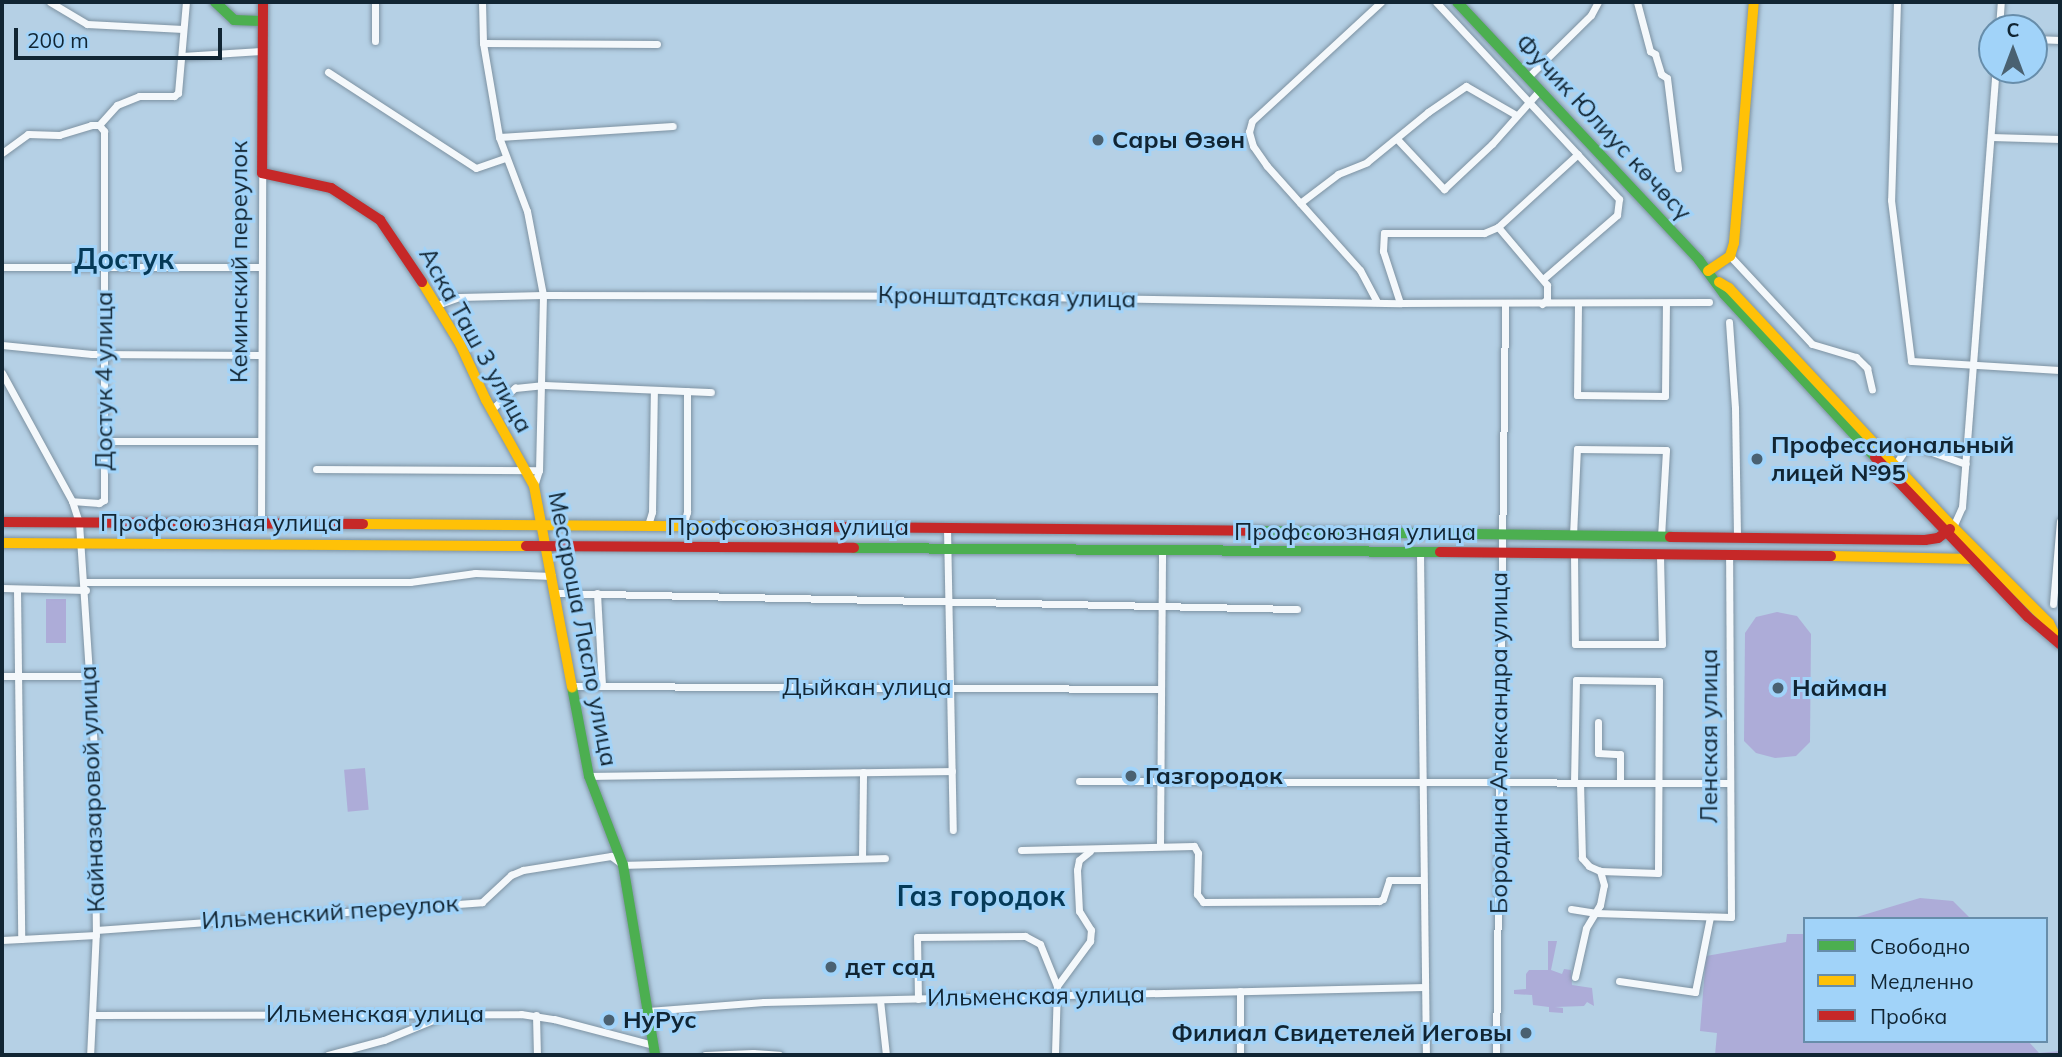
<!DOCTYPE html>
<html>
<head>
<meta charset="utf-8">
<style>
  body { margin:0 }
  #map { position:relative; width:2062px; height:1057px; overflow:hidden; background:#b5d0e5; font-family:Mulish,sans-serif }
  div>[style] { position:absolute }
  [style*='--x'] { left:calc(var(--x)*1px); top:calc(var(--y)*1px); width:calc(var(--w)*1px); rotate:calc(var(--a)*1deg) }
  .green>* { inset:0; background:#adacd8; transform-origin:0 0 }
  .roads { filter:drop-shadow(0 0 2px #7d92a2) drop-shadow(0 0 2px #7d92a2) }
  .street>* { height:7px; margin:-3.5px; padding:0 3.5px; transform-origin:3.5px; border-radius:3.5px; background:#f4f8fb }
  .fast>* { height:10px; margin:-5px; padding:0 5px; transform-origin:5px; border-radius:5px; background:#4caf50 }
  .slow>* { height:10px; margin:-5px; padding:0 5px; transform-origin:5px; border-radius:5px; background:#ffc107 }
  .jam>* { height:10px; margin:-5px; padding:0 5px; transform-origin:5px; border-radius:5px; background:#c62828 }
  .dots>* { width:19px; height:19px; translate:-50% -50%; box-sizing:border-box; border:4px solid #a1d3f9; border-radius:50% }
  span { translate:-50% -50%; white-space:nowrap; text-align:center; line-height:1.15; -webkit-text-stroke:6px #a1d3f9; paint-order:stroke }
  .street-label { font-size:24px; color:#112533 }
  .poi-label { font-size:24px; color:#112533; font-weight:700 }
  .left { translate:0 -50%; text-align:left }
  .right { translate:-100% -50%; text-align:right }
  .quarter-label { font-size:28px; color:#053a58; font-weight:700 }
  .frame { position:absolute; inset:0; border:4px solid #112533; pointer-events:none }
  .legend { position:absolute; left:1803px; top:917px; width:245px; height:126px; box-sizing:border-box; background:#a1d3f9; border:2px solid #678daa; margin:0; padding:9px 12px; list-style:none; font-size:21px; color:#112533 }
  .legend li { display:flex; align-items:center; gap:14px; height:35px }
  .legend b { width:35px; border:2px solid #678daa }
  .north { position:absolute; left:1978px; top:14px; width:70px; height:70px; box-sizing:border-box; background:#a1d3f9; border:2px solid #678daa; border-radius:50%; rotate:0deg; font-size:19px; font-weight:700; line-height:28px; text-align:center; color:#112533 }
  .north::after { content:''; display:block; margin:auto; width:24px; height:32px; background:#4a6171; clip-path:polygon(50% 0,100% 100%,50% 72%,0 100%) }
  .scale { position:absolute; left:14px; top:28px; width:208px; height:32px; box-sizing:border-box; border:4px solid #112533; border-top:0; padding-left:9px; font-size:21px; line-height:24px; white-space:nowrap; color:#112533; -webkit-text-stroke:5px #a1d3f9; paint-order:stroke }
</style>
</head>
<body>
<div id="map">
  <div class="green">
    <div style="left:46px;top:599px;width:20px;height:44px"></div>
    <div style="clip-path:polygon(1777px 612px,1797px 616px,1811px 634px,1810px 742px,1796px 756px,1775px 758px,1756px 753px,1744px 741px,1745px 633px,1756px 617px)"></div>
    <div style="left:365px;top:768px;width:42px;height:21px;rotate:85deg"></div>
    <div style="clip-path:polygon(1920px 898px,1953px 901px,1971px 919px,1850px 919px)"></div>
    <div style="clip-path:polygon(1787px 934px,1805px 934px,1805px 1041px,2028px 1041px,2039px 1053px,2060px 1051px,2060px 1055px,1715px 1055px,1717px 1033px,1700px 1031px,1706px 956px,1786px 942px)"></div>
    <div style="clip-path:polygon(1548px 941px,1557px 941px,1551px 970px,1562px 974px,1564px 969px,1571px 970px,1572px 985px,1592px 988px,1594px 1006px,1587px 1002px,1584px 1006px,1555px 1007px,1563px 1008px,1563px 1013px,1549px 1012px,1549px 1007px,1533px 1005px,1532px 995px,1514px 994px,1514px 990px,1526px 989px,1526px 974px,1529px 970px,1548px 970px)"></div>
  </div>
  <div class="roads">
    <div class="street">
      <div style="--x:50;--y:2;--w:43;--a:30.7"></div>
      <div style="--x:87;--y:24;--w:96;--a:3"></div>
      <div style="--x:375;--y:2;--w:39;--a:90"></div>
      <div style="--x:482;--y:2;--w:41;--a:88.6"></div>
      <div style="--x:483;--y:43;--w:95;--a:80.3"></div>
      <div style="--x:499;--y:137;--w:79;--a:69.3"></div>
      <div style="--x:527;--y:211;--w:86;--a:79.2"></div>
      <div style="--x:543;--y:295;--w:175;--a:91.3"></div>
      <div style="--x:539;--y:470;--w:17;--a:107"></div>
      <div style="--x:1436;--y:2;--w:269;--a:47.1"></div>
      <div style="--x:1619;--y:199;--w:16;--a:97"></div>
      <div style="--x:1617;--y:215;--w:98;--a:139.1"></div>
      <div style="--x:1637;--y:2;--w:51;--a:75.1"></div>
      <div style="--x:1650;--y:51;--w:6;--a:31"></div>
      <div style="--x:1655;--y:54;--w:21;--a:73"></div>
      <div style="--x:1661;--y:74;--w:7;--a:34"></div>
      <div style="--x:1667;--y:78;--w:91;--a:83"></div>
      <div style="--x:1897;--y:2;--w:198;--a:91.7"></div>
      <div style="--x:1891;--y:200;--w:162;--a:82.9"></div>
      <div style="--x:1911;--y:361;--w:149;--a:3.5"></div>
      <div style="--x:1999;--y:28;--w:26;--a:-86"></div>
      <div style="--x:2034;--y:39;--w:26;--a:2"></div>
      <div style="--x:483;--y:43;--w:174;--a:0.3"></div>
      <div style="--x:182;--y:56;--w:79;--a:-3.6"></div>
      <div style="--x:328;--y:72;--w:176;--a:33"></div>
      <div style="--x:476;--y:168;--w:31;--a:-19"></div>
      <div style="--x:1528;--y:77;--w:88;--a:-44.5"></div>
      <div style="--x:1591;--y:15;--w:15;--a:-62"></div>
      <div style="--x:99;--y:125;--w:27;--a:-48"></div>
      <div style="--x:117;--y:105;--w:24;--a:-22"></div>
      <div style="--x:139;--y:96;--w:35;--a:0"></div>
      <div style="--x:174;--y:96;--w:5;--a:-37"></div>
      <div style="--x:178;--y:93;--w:91;--a:-85"></div>
      <div style="--x:499;--y:137;--w:174;--a:-3.6"></div>
      <div style="--x:1991;--y:137;--w:69;--a:1.7"></div>
      <div style="--x:1397;--y:139;--w:69;--a:46.8"></div>
      <div style="--x:1444;--y:189;--w:66;--a:-43.2"></div>
      <div style="--x:1492;--y:144;--w:72;--a:-48.4"></div>
      <div style="--x:2;--y:153;--w:32;--a:-36"></div>
      <div style="--x:28;--y:134;--w:31;--a:2"></div>
      <div style="--x:59;--y:135;--w:34;--a:-17"></div>
      <div style="--x:91;--y:125;--w:8;--a:0"></div>
      <div style="--x:99;--y:125;--w:8;--a:50"></div>
      <div style="--x:104;--y:131;--w:369;--a:90"></div>
      <div style="--x:104;--y:500;--w:6;--a:149"></div>
      <div style="--x:99;--y:503;--w:27;--a:-176"></div>
      <div style="--x:1300;--y:203;--w:48;--a:-37.3"></div>
      <div style="--x:1338;--y:174;--w:31;--a:-22"></div>
      <div style="--x:1367;--y:162;--w:79;--a:-39.3"></div>
      <div style="--x:1428;--y:112;--w:46;--a:-34.4"></div>
      <div style="--x:1466;--y:86;--w:58;--a:30.1"></div>
      <div style="--x:1498;--y:227;--w:76;--a:49.8"></div>
      <div style="--x:1547;--y:285;--w:14;--a:90"></div>
      <div style="--x:1547;--y:299;--w:7;--a:135"></div>
      <div style="--x:1730;--y:256;--w:120;--a:47"></div>
      <div style="--x:1812;--y:344;--w:46;--a:16.5"></div>
      <div style="--x:1856;--y:357;--w:16;--a:45"></div>
      <div style="--x:1867;--y:368;--w:22;--a:77"></div>
      <div style="--x:2;--y:267;--w:259;--a:0"></div>
      <div style="--x:1377;--y:302;--w:36;--a:-118"></div>
      <div style="--x:1360;--y:270;--w:140;--a:-131.8"></div>
      <div style="--x:1267;--y:166;--w:24;--a:-125"></div>
      <div style="--x:1253;--y:146;--w:15;--a:-106"></div>
      <div style="--x:1249;--y:132;--w:11;--a:-75"></div>
      <div style="--x:1252;--y:121;--w:176;--a:-42.7"></div>
      <div style="--x:1400;--y:303;--w:55;--a:-108.1"></div>
      <div style="--x:1383;--y:251;--w:18;--a:-87"></div>
      <div style="--x:1384;--y:233;--w:100;--a:0"></div>
      <div style="--x:1484;--y:233;--w:15;--a:-23"></div>
      <div style="--x:1498;--y:227;--w:108;--a:-42.4"></div>
      <div style="--x:1578;--y:304;--w:91;--a:90.6"></div>
      <div style="--x:1577;--y:395;--w:88;--a:0.7"></div>
      <div style="--x:1665;--y:396;--w:92;--a:-89.4"></div>
      <div style="--x:437;--y:305;--w:23;--a:-20"></div>
      <div style="--x:459;--y:297;--w:84;--a:-1.4"></div>
      <div style="--x:543;--y:295;--w:435;--a:0.1"></div>
      <div style="--x:978;--y:296;--w:422;--a:1"></div>
      <div style="--x:1400;--y:303;--w:309;--a:-0.2"></div>
      <div style="--x:1729;--y:322;--w:86;--a:86"></div>
      <div style="--x:1735;--y:408;--w:130;--a:89.1"></div>
      <div style="--x:2;--y:345;--w:90;--a:5.7"></div>
      <div style="--x:92;--y:354;--w:168;--a:0.3"></div>
      <div style="--x:2;--y:373;--w:146;--a:61.3"></div>
      <div style="--x:72;--y:501;--w:23;--a:72"></div>
      <div style="--x:79;--y:523;--w:226;--a:86.2"></div>
      <div style="--x:94;--y:749;--w:181;--a:89.4"></div>
      <div style="--x:96;--y:930;--w:125;--a:92.7"></div>
      <div style="--x:491;--y:410;--w:33;--a:-43"></div>
      <div style="--x:515;--y:388;--w:27;--a:-6"></div>
      <div style="--x:542;--y:385;--w:169;--a:2.4"></div>
      <div style="--x:104;--y:441;--w:157;--a:0"></div>
      <div style="--x:1895;--y:465;--w:25;--a:-56"></div>
      <div style="--x:1909;--y:444;--w:60;--a:19.3"></div>
      <div style="--x:316;--y:469;--w:223;--a:0.3"></div>
      <div style="--x:261;--y:523;--w:350;--a:-89.8"></div>
      <div style="--x:648;--y:525;--w:14;--a:-73"></div>
      <div style="--x:652;--y:512;--w:122;--a:-89.1"></div>
      <div style="--x:683;--y:526;--w:15;--a:-74"></div>
      <div style="--x:687;--y:512;--w:121;--a:-90"></div>
      <div style="--x:1953;--y:527;--w:22;--a:-66"></div>
      <div style="--x:1962;--y:507;--w:438;--a:-85.6"></div>
      <div style="--x:947;--y:528;--w:302;--a:88.9"></div>
      <div style="--x:1573;--y:536;--w:87;--a:-87.4"></div>
      <div style="--x:1577;--y:449;--w:89;--a:0.6"></div>
      <div style="--x:1666;--y:450;--w:87;--a:93.3"></div>
      <div style="--x:1420;--y:553;--w:502;--a:89.32"></div>
      <div style="--x:1574;--y:554;--w:90;--a:89.4"></div>
      <div style="--x:1575;--y:644;--w:87;--a:0"></div>
      <div style="--x:1662;--y:644;--w:90;--a:-91.3"></div>
      <div style="--x:85;--y:582;--w:325;--a:0"></div>
      <div style="--x:410;--y:582;--w:66;--a:-7.9"></div>
      <div style="--x:475;--y:573;--w:77;--a:2.2"></div>
      <div style="--x:2;--y:588;--w:84;--a:1.4"></div>
      <div style="--x:17;--y:589;--w:350;--a:89.3"></div>
      <div style="--x:556;--y:593;--w:741;--a:1.24"></div>
      <div style="--x:597;--y:593;--w:92;--a:86.9"></div>
      <div style="--x:2053;--y:604;--w:83;--a:-85.2"></div>
      <div style="--x:2;--y:676;--w:88;--a:0"></div>
      <div style="--x:573;--y:686;--w:588;--a:0.29"></div>
      <div style="--x:1598;--y:722;--w:31;--a:90"></div>
      <div style="--x:1598;--y:753;--w:22;--a:3"></div>
      <div style="--x:1620;--y:754;--w:29;--a:90"></div>
      <div style="--x:589;--y:776;--w:363;--a:-0.8"></div>
      <div style="--x:1079;--y:781;--w:651;--a:0.18"></div>
      <div style="--x:1574;--y:783;--w:103;--a:-88.9"></div>
      <div style="--x:1576;--y:680;--w:83;--a:0.7"></div>
      <div style="--x:1659;--y:681;--w:192;--a:90.3"></div>
      <div style="--x:1658;--y:873;--w:58;--a:-178"></div>
      <div style="--x:1600;--y:871;--w:12;--a:-156"></div>
      <div style="--x:1589;--y:866;--w:11;--a:-131"></div>
      <div style="--x:1582;--y:858;--w:75;--a:-91.5"></div>
      <div style="--x:1160;--y:845;--w:294;--a:-89.6"></div>
      <div style="--x:1021;--y:850;--w:173;--a:-1.3"></div>
      <div style="--x:1194;--y:846;--w:8;--a:60"></div>
      <div style="--x:1198;--y:853;--w:41;--a:91.4"></div>
      <div style="--x:1197;--y:894;--w:10;--a:53"></div>
      <div style="--x:1203;--y:902;--w:176;--a:-0.3"></div>
      <div style="--x:1379;--y:901;--w:4;--a:-27"></div>
      <div style="--x:1383;--y:899;--w:20;--a:-72"></div>
      <div style="--x:1389;--y:880;--w:34;--a:0"></div>
      <div style="--x:862;--y:858;--w:86;--a:-89.3"></div>
      <div style="--x:1571;--y:909;--w:24;--a:9"></div>
      <div style="--x:1595;--y:913;--w:136;--a:1.7"></div>
      <div style="--x:1731;--y:917;--w:363;--a:-90.3"></div>
      <div style="--x:96;--y:930;--w:387;--a:-4.1"></div>
      <div style="--x:482;--y:902;--w:40;--a:-43"></div>
      <div style="--x:511;--y:875;--w:13;--a:-23"></div>
      <div style="--x:523;--y:870;--w:89;--a:-9"></div>
      <div style="--x:611;--y:856;--w:15;--a:37"></div>
      <div style="--x:623;--y:865;--w:262;--a:-1.5"></div>
      <div style="--x:2;--y:940;--w:94;--a:-3"></div>
      <div style="--x:1575;--y:977;--w:50;--a:-77.3"></div>
      <div style="--x:1586;--y:928;--w:27;--a:-59"></div>
      <div style="--x:1600;--y:905;--w:20;--a:-79"></div>
      <div style="--x:1604;--y:885;--w:15;--a:-106"></div>
      <div style="--x:1619;--y:981;--w:77;--a:8.2"></div>
      <div style="--x:1695;--y:992;--w:76;--a:-78.7"></div>
      <div style="--x:1057;--y:986;--w:56;--a:-53.7"></div>
      <div style="--x:1090;--y:941;--w:11;--a:-85"></div>
      <div style="--x:1091;--y:930;--w:22;--a:-122"></div>
      <div style="--x:1079;--y:911;--w:41;--a:-92.8"></div>
      <div style="--x:1077;--y:870;--w:10;--a:-79"></div>
      <div style="--x:1079;--y:860;--w:14;--a:-39"></div>
      <div style="--x:918;--y:999;--w:62;--a:-90.9"></div>
      <div style="--x:917;--y:937;--w:108;--a:-0.5"></div>
      <div style="--x:1025;--y:936;--w:17;--a:28"></div>
      <div style="--x:1040;--y:944;--w:45;--a:68"></div>
      <div style="--x:1057;--y:986;--w:69;--a:91.7"></div>
      <div style="--x:880;--y:1000;--w:55;--a:83.8"></div>
      <div style="--x:648;--y:1011;--w:116;--a:-4.4"></div>
      <div style="--x:764;--y:1002;--w:661;--a:-1.3"></div>
      <div style="--x:92;--y:1015;--w:429;--a:-0.1"></div>
      <div style="--x:521;--y:1014;--w:33;--a:9"></div>
      <div style="--x:554;--y:1019;--w:102;--a:14.7"></div>
      <div style="--x:536;--y:1015;--w:40;--a:88.6"></div>
      <div style="--x:328;--y:1055;--w:58;--a:-15"></div>
      <div style="--x:384;--y:1040;--w:66;--a:-22.3"></div>
      <div style="--x:705;--y:1055;--w:48;--a:-2.4"></div>
      <div style="--x:753;--y:1053;--w:26;--a:4"></div>
      <div style="--x:1240;--y:1055;--w:64;--a:-90"></div>
      <div style="--x:1496;--y:1055;--w:751;--a:-89.31"></div>
    </div>
    <div class="fast">
      <div style="--x:215;--y:2;--w:26;--a:43"></div>
      <div style="--x:234;--y:20;--w:27;--a:2"></div>
      <div style="--x:1457;--y:2;--w:354;--a:46.8"></div>
      <div style="--x:1699;--y:260;--w:42;--a:53.7"></div>
      <div style="--x:1724;--y:294;--w:222;--a:47.2"></div>
      <div style="--x:1257;--y:531;--w:413;--a:0.8"></div>
      <div style="--x:854;--y:548;--w:586;--a:0.39"></div>
      <div style="--x:572;--y:687;--w:91;--a:79.2"></div>
      <div style="--x:589;--y:776;--w:95;--a:69.1"></div>
      <div style="--x:623;--y:865;--w:193;--a:80.4"></div>
    </div>
    <div class="slow">
      <div style="--x:1708;--y:271;--w:27;--a:-34"></div>
      <div style="--x:1730;--y:256;--w:14;--a:-73"></div>
      <div style="--x:1734;--y:243;--w:242;--a:-85.3"></div>
      <div style="--x:422;--y:282;--w:73;--a:58.5"></div>
      <div style="--x:460;--y:344;--w:62;--a:65.1"></div>
      <div style="--x:486;--y:400;--w:98;--a:60.8"></div>
      <div style="--x:534;--y:486;--w:205;--a:79.3"></div>
      <div style="--x:1719;--y:282;--w:12;--a:31"></div>
      <div style="--x:1729;--y:288;--w:328;--a:46.9"></div>
      <div style="--x:1953;--y:527;--w:136;--a:45"></div>
      <div style="--x:2049;--y:623;--w:18;--a:63"></div>
      <div style="--x:363;--y:524;--w:470;--a:0.4"></div>
      <div style="--x:2;--y:543;--w:524;--a:0.33"></div>
      <div style="--x:1831;--y:556;--w:140;--a:1.2"></div>
    </div>
    <div class="jam">
      <div style="--x:263;--y:2;--w:171;--a:90.3"></div>
      <div style="--x:262;--y:173;--w:71;--a:12.3"></div>
      <div style="--x:331;--y:188;--w:59;--a:33.1"></div>
      <div style="--x:380;--y:220;--w:75;--a:55.9"></div>
      <div style="--x:1875;--y:457;--w:221;--a:46.3"></div>
      <div style="--x:2028;--y:617;--w:42;--a:40.2"></div>
      <div style="--x:2;--y:522;--w:361;--a:0.3"></div>
      <div style="--x:833;--y:527;--w:424;--a:0.5"></div>
      <div style="--x:1670;--y:537;--w:255;--a:0.7"></div>
      <div style="--x:1925;--y:540;--w:13;--a:-9"></div>
      <div style="--x:1938;--y:538;--w:15;--a:-37"></div>
      <div style="--x:526;--y:546;--w:328;--a:0.3"></div>
      <div style="--x:1440;--y:552;--w:391;--a:0.6"></div>
    </div>
  </div>
  <div class="dots">
    <div style="left:1098px;top:140px;background:#4a6171"></div>
    <div style="left:1757px;top:459px;background:#4a6171"></div>
    <div style="left:1778px;top:688px;background:#4a6171"></div>
    <div style="left:1131px;top:776px;background:#4a6171"></div>
    <div style="left:831px;top:967px;background:#4a6171"></div>
    <div style="left:609px;top:1020px;background:#4a6171"></div>
    <div style="left:1526px;top:1033px;background:#4a6171"></div>
  </div>
  <div class="street-label">
    <span style="left:1604px;top:127px;rotate:47deg">Фучик Юлиус көчөсү</span>
    <span style="left:239px;top:262px;rotate:-90deg">Кеминский переулок</span>
    <span style="left:1007px;top:297px;rotate:1deg">Кронштадтская улица</span>
    <span style="left:476px;top:340px;rotate:61deg">Аска Таш 3 улица</span>
    <span style="left:104px;top:381px;rotate:-90deg">Достук 4 улица</span>
    <span style="left:221px;top:523px">Профсоюзная улица</span>
    <span style="left:788px;top:527px">Профсоюзная улица</span>
    <span style="left:1355px;top:532px">Профсоюзная улица</span>
    <span style="left:583px;top:629px;rotate:79deg">Месароша Ласло улица</span>
    <span style="left:867px;top:687px">Дыйкан улица</span>
    <span style="left:1709px;top:736px;rotate:-90deg">Ленская улица</span>
    <span style="left:1499px;top:743px;rotate:-90deg">Бородина Александра улица</span>
    <span style="left:92px;top:789px;rotate:-92deg">Кайназаровой улица</span>
    <span style="left:330px;top:912px;rotate:-4deg">Ильменский переулок</span>
    <span style="left:1036px;top:996px;rotate:-1deg">Ильменская улица</span>
    <span style="left:375px;top:1014px">Ильменская улица</span>
  </div>
  <div class="poi-label">
    <span class="left" style="left:1112px;top:140px">Сары Өзөн</span>
    <span class="left" style="left:1771px;top:459px">Профессиональный<br>лицей №95</span>
    <span class="left" style="left:1792px;top:688px">Найман</span>
    <span class="left" style="left:1145px;top:776px">Газгородок</span>
    <span class="left" style="left:845px;top:967px">дет сад</span>
    <span class="left" style="left:623px;top:1020px">НуРус</span>
    <span class="right" style="left:1512px;top:1033px">Филиал Свидетелей Иеговы</span>
  </div>
  <div class="quarter-label">
    <span style="left:124px;top:259px">Достук</span>
    <span style="left:981px;top:896px">Газ городок</span>
  </div>
  <div class="frame"></div>
  <ul class="legend">
  <li><b style="height:9px;background:#4caf50"></b>Свободно</li>
  <li><b style="height:9px;background:#ffc107"></b>Медленно</li>
  <li><b style="height:9px;background:#c62828"></b>Пробка</li>
  </ul>
  <div class="north">С</div>
  <div class="scale">200 m</div>
</div>
</body>
</html>
